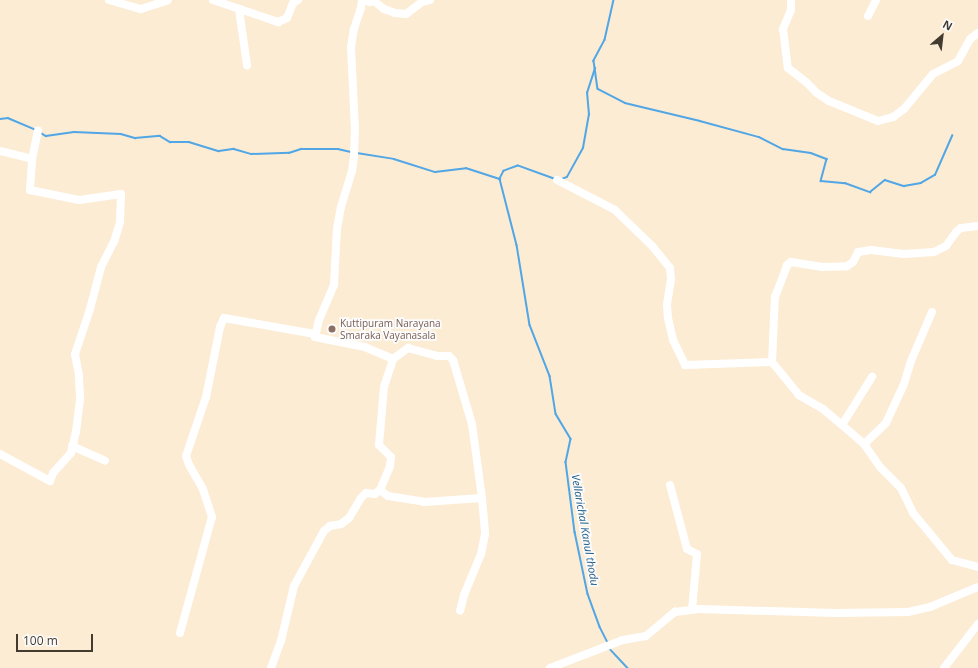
<!DOCTYPE html>
<html>
<head>
<meta charset="utf-8">
<style>
  body { margin:0 }
  #map { position:relative; width:978px; height:668px; overflow:hidden; background:#fcecd4; font-family:"Open Sans",sans-serif }
  div>[style] { position:absolute }
  [style*='--x'] { left:calc(var(--x)*1px); top:calc(var(--y)*1px); width:calc(var(--w)*1px); rotate:calc(var(--a)*1deg) }
  .stream>* { height:1.5px; margin:-0.75px; padding:0 0.75px; transform-origin:0.75px; border-radius:0.75px; background:#51a6e5 }
  .minor>* { height:8px; margin:-4px; padding:0 4px; transform-origin:4px; border-radius:4px; background:#fff }
  .dots>* { width:11px; height:11px; translate:-50% -50%; box-sizing:border-box; border:2px solid #fcfcfc; border-radius:50% }
  span { translate:-50% -50%; white-space:nowrap; text-align:center; line-height:1.15; -webkit-text-stroke:3.5px #fcfcfc; paint-order:stroke }
  .education-label { font-size:10px; color:#785e54 }
  .left { translate:0 -50%; text-align:left }
  .water-label { font-size:11px; color:#205d88; font-style:italic }
  .north { position:absolute; left:922px; top:16px; width:40px; height:40px; -webkit-text-stroke:3px #fcfcfc; paint-order:stroke; rotate:28deg; font-size:11px; font-weight:700; line-height:16px; text-align:center; color:#433b2f }
  .north::after { content:''; display:block; margin:auto; width:14px; height:18px; background:#433b2f; clip-path:polygon(50% 0,100% 100%,50% 72%,0 100%) }
  .scale { position:absolute; left:16px; top:634px; width:77px; height:18px; box-sizing:border-box; border:2px solid #433b2f; border-top:0; padding-left:5px; font-size:12px; line-height:14px; white-space:nowrap; color:#433b2f; -webkit-text-stroke:3px #fcfcfc; paint-order:stroke }
</style>
</head>
<body>
<div id="map">
  <div class="stream">
    <div style="--x:614;--y:0;--w:41;--a:102.7"></div>
    <div style="--x:605;--y:40;--w:24;--a:118"></div>
    <div style="--x:594;--y:61;--w:28;--a:82"></div>
    <div style="--x:598;--y:89;--w:30;--a:27"></div>
    <div style="--x:625;--y:103;--w:77;--a:13.5"></div>
    <div style="--x:700;--y:121;--w:61;--a:15.2"></div>
    <div style="--x:759;--y:137;--w:27;--a:27"></div>
    <div style="--x:783;--y:149;--w:28;--a:8"></div>
    <div style="--x:811;--y:153;--w:17;--a:21"></div>
    <div style="--x:827;--y:159;--w:23;--a:105"></div>
    <div style="--x:821;--y:181;--w:24;--a:5"></div>
    <div style="--x:845;--y:183;--w:27;--a:20"></div>
    <div style="--x:870;--y:192;--w:19;--a:-39"></div>
    <div style="--x:885;--y:180;--w:20;--a:18"></div>
    <div style="--x:904;--y:186;--w:17;--a:-10"></div>
    <div style="--x:921;--y:183;--w:16;--a:-30"></div>
    <div style="--x:935;--y:175;--w:43;--a:-66.4"></div>
    <div style="--x:0;--y:119;--w:8;--a:-7"></div>
    <div style="--x:8;--y:118;--w:30;--a:23"></div>
    <div style="--x:41;--y:133;--w:6;--a:31"></div>
    <div style="--x:46;--y:136;--w:28;--a:-8"></div>
    <div style="--x:74;--y:132;--w:47;--a:2.4"></div>
    <div style="--x:121;--y:134;--w:15;--a:16"></div>
    <div style="--x:135;--y:138;--w:25;--a:-5"></div>
    <div style="--x:160;--y:136;--w:12;--a:31"></div>
    <div style="--x:170;--y:142;--w:19;--a:0"></div>
    <div style="--x:189;--y:142;--w:31;--a:17"></div>
    <div style="--x:219;--y:151;--w:15;--a:-8"></div>
    <div style="--x:234;--y:149;--w:18;--a:16"></div>
    <div style="--x:251;--y:154;--w:38;--a:-2"></div>
    <div style="--x:289;--y:153;--w:13;--a:-18"></div>
    <div style="--x:301;--y:149;--w:37;--a:0"></div>
    <div style="--x:338;--y:149;--w:13;--a:13"></div>
    <div style="--x:357;--y:153;--w:37;--a:9"></div>
    <div style="--x:394;--y:159;--w:43;--a:17.6"></div>
    <div style="--x:435;--y:172;--w:31;--a:-7"></div>
    <div style="--x:466;--y:168;--w:36;--a:18"></div>
    <div style="--x:554;--y:179;--w:38;--a:-160"></div>
    <div style="--x:518;--y:166;--w:15;--a:160"></div>
    <div style="--x:504;--y:171;--w:9;--a:117"></div>
    <div style="--x:500;--y:179;--w:68;--a:75.6"></div>
    <div style="--x:517;--y:245;--w:81;--a:80.8"></div>
    <div style="--x:530;--y:325;--w:55;--a:68.6"></div>
    <div style="--x:550;--y:376;--w:38;--a:81"></div>
    <div style="--x:556;--y:414;--w:29;--a:59"></div>
    <div style="--x:571;--y:439;--w:24;--a:102"></div>
    <div style="--x:566;--y:462;--w:71;--a:82.7"></div>
    <div style="--x:575;--y:532;--w:63;--a:78.2"></div>
    <div style="--x:588;--y:594;--w:35;--a:70"></div>
    <div style="--x:600;--y:627;--w:18;--a:63"></div>
    <div style="--x:562;--y:179;--w:5;--a:-22"></div>
    <div style="--x:567;--y:177;--w:33;--a:-61"></div>
    <div style="--x:583;--y:148;--w:34;--a:-80"></div>
    <div style="--x:589;--y:115;--w:22;--a:-95"></div>
    <div style="--x:587;--y:93;--w:26;--a:-72"></div>
    <div style="--x:610;--y:649;--w:26;--a:47"></div>
  </div>
  <div class="minor">
    <div style="--x:109;--y:0;--w:33;--a:16"></div>
    <div style="--x:141;--y:9;--w:28;--a:-18"></div>
    <div style="--x:213;--y:0;--w:69;--a:18.7"></div>
    <div style="--x:278;--y:22;--w:10;--a:-24"></div>
    <div style="--x:287;--y:18;--w:16;--a:-68"></div>
    <div style="--x:293;--y:3;--w:6;--a:-31"></div>
    <div style="--x:364;--y:0;--w:6;--a:18"></div>
    <div style="--x:370;--y:2;--w:4;--a:-14"></div>
    <div style="--x:374;--y:1;--w:13;--a:39"></div>
    <div style="--x:384;--y:9;--w:12;--a:20"></div>
    <div style="--x:395;--y:13;--w:11;--a:5"></div>
    <div style="--x:406;--y:14;--w:20;--a:-37"></div>
    <div style="--x:422;--y:2;--w:8;--a:-14"></div>
    <div style="--x:791;--y:0;--w:10;--a:90"></div>
    <div style="--x:791;--y:10;--w:21;--a:113"></div>
    <div style="--x:783;--y:29;--w:39;--a:83"></div>
    <div style="--x:788;--y:68;--w:23;--a:38"></div>
    <div style="--x:806;--y:82;--w:16;--a:45"></div>
    <div style="--x:817;--y:93;--w:14;--a:34"></div>
    <div style="--x:829;--y:101;--w:53;--a:22.2"></div>
    <div style="--x:878;--y:121;--w:16;--a:-15"></div>
    <div style="--x:893;--y:117;--w:14;--a:-36"></div>
    <div style="--x:904;--y:109;--w:45;--a:-50.4"></div>
    <div style="--x:933;--y:74;--w:28;--a:-27"></div>
    <div style="--x:958;--y:61;--w:25;--a:-61"></div>
    <div style="--x:970;--y:39;--w:10;--a:-37"></div>
    <div style="--x:239;--y:9;--w:57;--a:81.9"></div>
    <div style="--x:868;--y:16;--w:18;--a:-63"></div>
    <div style="--x:0;--y:151;--w:33;--a:14"></div>
    <div style="--x:557;--y:180;--w:65;--a:27.3"></div>
    <div style="--x:615;--y:210;--w:53;--a:44.2"></div>
    <div style="--x:653;--y:247;--w:27;--a:51"></div>
    <div style="--x:670;--y:268;--w:11;--a:85"></div>
    <div style="--x:671;--y:279;--w:26;--a:99"></div>
    <div style="--x:667;--y:305;--w:13;--a:86"></div>
    <div style="--x:668;--y:318;--w:23;--a:77"></div>
    <div style="--x:673;--y:340;--w:28;--a:64"></div>
    <div style="--x:685;--y:365;--w:87;--a:-2"></div>
    <div style="--x:932;--y:312;--w:53;--a:113.2"></div>
    <div style="--x:911;--y:361;--w:24;--a:107"></div>
    <div style="--x:904;--y:384;--w:43;--a:114.8"></div>
    <div style="--x:886;--y:423;--w:30;--a:136"></div>
    <div style="--x:864;--y:444;--w:29;--a:55"></div>
    <div style="--x:881;--y:468;--w:28;--a:45"></div>
    <div style="--x:901;--y:488;--w:28;--a:64"></div>
    <div style="--x:913;--y:513;--w:61;--a:50.3"></div>
    <div style="--x:952;--y:560;--w:27;--a:15"></div>
    <div style="--x:393;--y:359;--w:19;--a:-36"></div>
    <div style="--x:408;--y:348;--w:30;--a:15"></div>
    <div style="--x:437;--y:356;--w:12;--a:0"></div>
    <div style="--x:449;--y:356;--w:6;--a:45"></div>
    <div style="--x:453;--y:360;--w:67;--a:73.5"></div>
    <div style="--x:472;--y:424;--w:75;--a:82.3"></div>
    <div style="--x:482;--y:498;--w:36;--a:85"></div>
    <div style="--x:485;--y:534;--w:20;--a:101"></div>
    <div style="--x:481;--y:554;--w:44;--a:112.5"></div>
    <div style="--x:464;--y:595;--w:16;--a:104"></div>
    <div style="--x:842;--y:425;--w:25;--a:-140"></div>
    <div style="--x:823;--y:409;--w:28;--a:-150"></div>
    <div style="--x:799;--y:395;--w:43;--a:-129.3"></div>
    <div style="--x:772;--y:362;--w:65;--a:-87.4"></div>
    <div style="--x:775;--y:297;--w:34;--a:-69"></div>
    <div style="--x:787;--y:265;--w:5;--a:-37"></div>
    <div style="--x:791;--y:262;--w:32;--a:9"></div>
    <div style="--x:823;--y:267;--w:24;--a:-2"></div>
    <div style="--x:847;--y:266;--w:7;--a:-34"></div>
    <div style="--x:853;--y:262;--w:11;--a:-63"></div>
    <div style="--x:858;--y:252;--w:13;--a:-9"></div>
    <div style="--x:871;--y:250;--w:33;--a:7"></div>
    <div style="--x:904;--y:254;--w:30;--a:-4"></div>
    <div style="--x:934;--y:252;--w:13;--a:-27"></div>
    <div style="--x:946;--y:246;--w:17;--a:-54"></div>
    <div style="--x:956;--y:232;--w:6;--a:-39"></div>
    <div style="--x:961;--y:228;--w:17;--a:-7"></div>
    <div style="--x:864;--y:444;--w:29;--a:-139"></div>
    <div style="--x:842;--y:425;--w:57;--a:-58"></div>
    <div style="--x:72;--y:446;--w:36;--a:24"></div>
    <div style="--x:0;--y:454;--w:57;--a:28.4"></div>
    <div style="--x:50;--y:481;--w:9;--a:-69"></div>
    <div style="--x:53;--y:473;--w:27;--a:-48"></div>
    <div style="--x:71;--y:453;--w:22;--a:-77"></div>
    <div style="--x:76;--y:432;--w:35;--a:-83"></div>
    <div style="--x:80;--y:397;--w:22;--a:-93"></div>
    <div style="--x:79;--y:375;--w:21;--a:-101"></div>
    <div style="--x:75;--y:354;--w:47;--a:-71.6"></div>
    <div style="--x:90;--y:309;--w:43;--a:-75.3"></div>
    <div style="--x:101;--y:267;--w:28;--a:-63"></div>
    <div style="--x:114;--y:242;--w:21;--a:-73"></div>
    <div style="--x:120;--y:222;--w:28;--a:-88"></div>
    <div style="--x:121;--y:194;--w:42;--a:171.9"></div>
    <div style="--x:79;--y:200;--w:50;--a:-168.5"></div>
    <div style="--x:30;--y:190;--w:31;--a:-86"></div>
    <div style="--x:32;--y:159;--w:29;--a:-78"></div>
    <div style="--x:670;--y:485;--w:66;--a:75.1"></div>
    <div style="--x:687;--y:549;--w:11;--a:27"></div>
    <div style="--x:697;--y:554;--w:56;--a:95.1"></div>
    <div style="--x:380;--y:490;--w:10;--a:37"></div>
    <div style="--x:388;--y:496;--w:36;--a:9"></div>
    <div style="--x:424;--y:502;--w:58;--a:-3.9"></div>
    <div style="--x:180;--y:633;--w:120;--a:-74.6"></div>
    <div style="--x:212;--y:517;--w:29;--a:-108"></div>
    <div style="--x:203;--y:489;--w:28;--a:-120"></div>
    <div style="--x:189;--y:465;--w:9;--a:-108"></div>
    <div style="--x:186;--y:456;--w:62;--a:-71.3"></div>
    <div style="--x:206;--y:397;--w:71;--a:-78.7"></div>
    <div style="--x:220;--y:327;--w:10;--a:-66"></div>
    <div style="--x:224;--y:318;--w:92;--a:10"></div>
    <div style="--x:271;--y:668;--w:29;--a:-70"></div>
    <div style="--x:281;--y:641;--w:57;--a:-76.7"></div>
    <div style="--x:294;--y:586;--w:63;--a:-61.4"></div>
    <div style="--x:324;--y:531;--w:8;--a:-40"></div>
    <div style="--x:330;--y:526;--w:11;--a:-10"></div>
    <div style="--x:341;--y:524;--w:10;--a:-37"></div>
    <div style="--x:349;--y:518;--w:23;--a:-59"></div>
    <div style="--x:361;--y:498;--w:7;--a:-45"></div>
    <div style="--x:366;--y:493;--w:9;--a:6"></div>
    <div style="--x:375;--y:494;--w:6;--a:-39"></div>
    <div style="--x:380;--y:490;--w:26;--a:-67"></div>
    <div style="--x:390;--y:466;--w:9;--a:-84"></div>
    <div style="--x:391;--y:457;--w:17;--a:-135"></div>
    <div style="--x:379;--y:445;--w:58;--a:-85.1"></div>
    <div style="--x:384;--y:387;--w:29;--a:-72"></div>
    <div style="--x:393;--y:359;--w:30;--a:-157"></div>
    <div style="--x:365;--y:347;--w:51;--a:-168.7"></div>
    <div style="--x:315;--y:337;--w:17;--a:-77"></div>
    <div style="--x:319;--y:320;--w:39;--a:-67"></div>
    <div style="--x:334;--y:284;--w:55;--a:-86.9"></div>
    <div style="--x:337;--y:229;--w:22;--a:-80"></div>
    <div style="--x:341;--y:207;--w:38;--a:-73"></div>
    <div style="--x:352;--y:171;--w:15;--a:-82"></div>
    <div style="--x:354;--y:156;--w:25;--a:-88"></div>
    <div style="--x:355;--y:131;--w:84;--a:-92.7"></div>
    <div style="--x:351;--y:47;--w:18;--a:-81"></div>
    <div style="--x:354;--y:29;--w:22;--a:-72"></div>
    <div style="--x:361;--y:8;--w:8;--a:-83"></div>
    <div style="--x:550;--y:668;--w:78;--a:-21"></div>
    <div style="--x:623;--y:640;--w:23;--a:-10"></div>
    <div style="--x:646;--y:636;--w:38;--a:-40"></div>
    <div style="--x:675;--y:612;--w:24;--a:-7"></div>
    <div style="--x:699;--y:609;--w:137;--a:1.7"></div>
    <div style="--x:836;--y:613;--w:72;--a:-0.8"></div>
    <div style="--x:908;--y:612;--w:23;--a:-13"></div>
    <div style="--x:930;--y:607;--w:52;--a:-22.6"></div>
    <div style="--x:944;--y:668;--w:56;--a:-52.3"></div>
  </div>
  <div class="dots">
    <div style="left:332px;top:329px;background:#8d6e63"></div>
  </div>
  <div class="education-label">
    <span class="left" style="left:340px;top:329px">Kuttipuram Narayana<br>Smaraka Vayanasala</span>
  </div>
  <div class="water-label">
    <span style="left:585px;top:530px;rotate:80deg">Vellarichal Kanul thodu</span>
  </div>
  <div class="north">N</div>
  <div class="scale">100 m</div>
</div>
</body>
</html>
